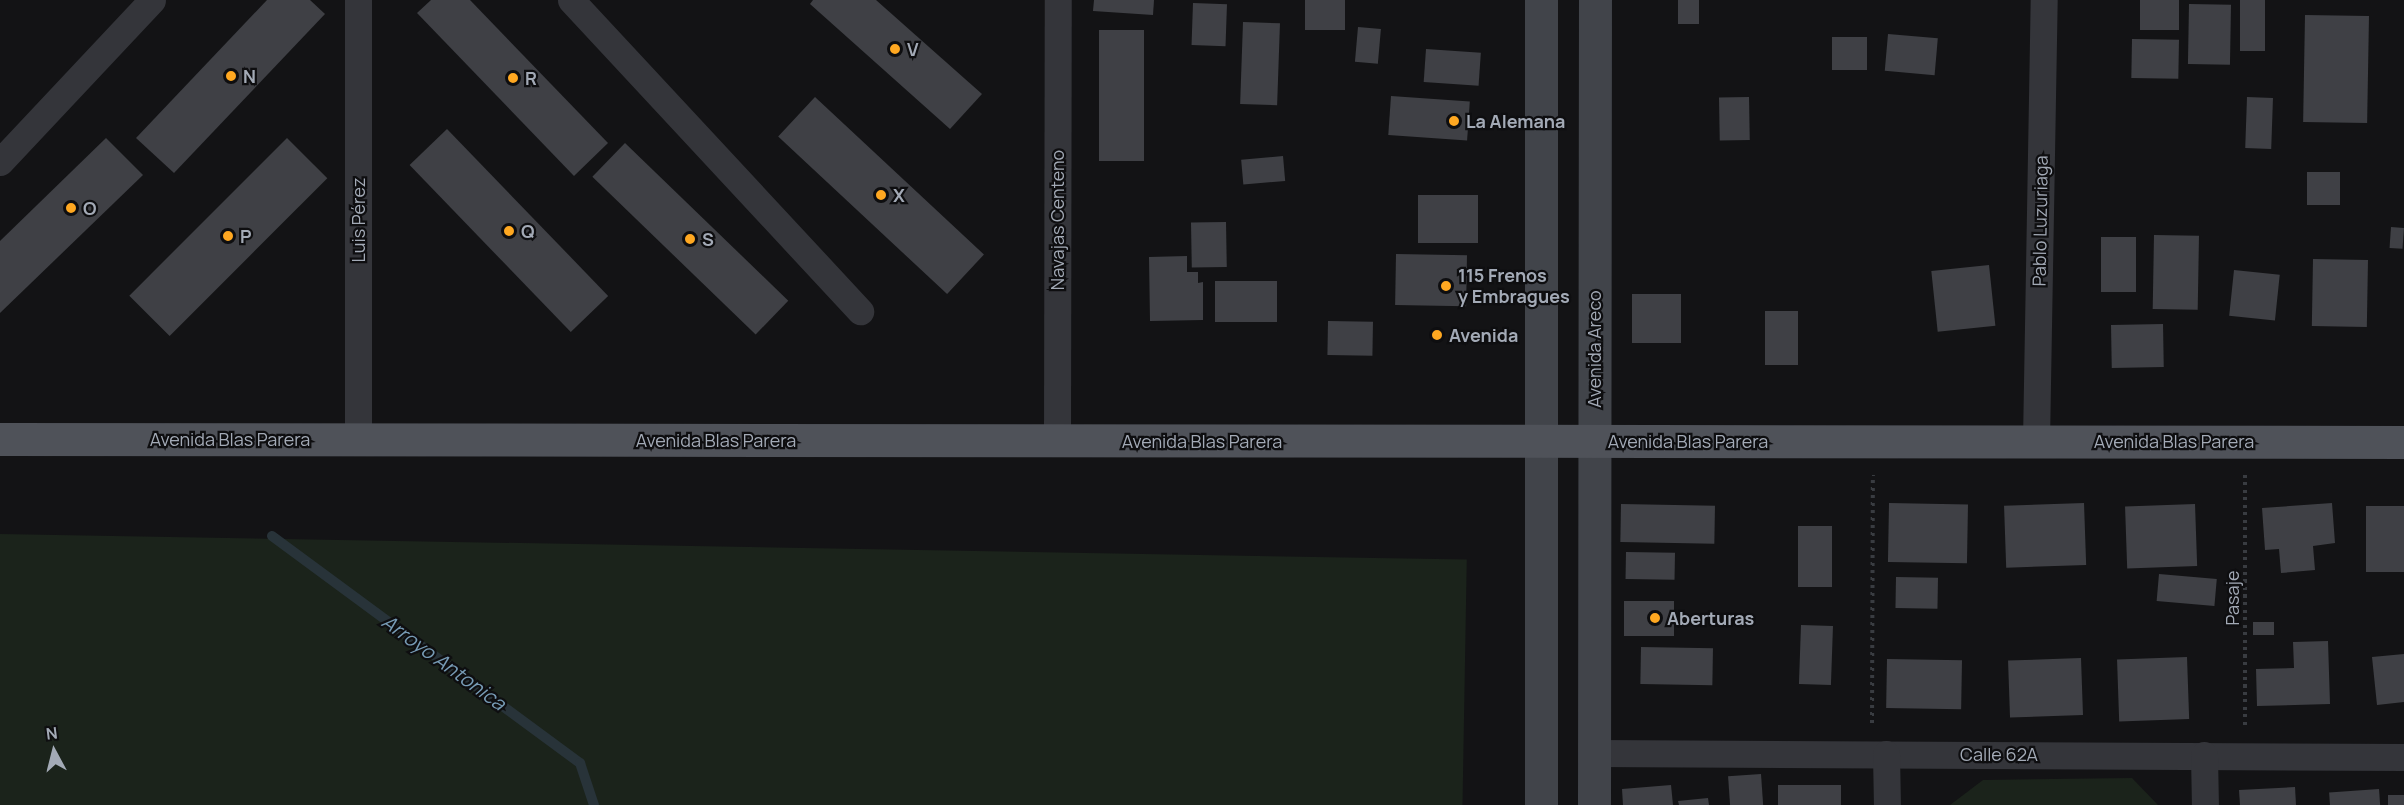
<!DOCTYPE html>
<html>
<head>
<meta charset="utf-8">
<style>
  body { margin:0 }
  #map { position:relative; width:2404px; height:805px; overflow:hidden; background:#131315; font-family:Manrope,sans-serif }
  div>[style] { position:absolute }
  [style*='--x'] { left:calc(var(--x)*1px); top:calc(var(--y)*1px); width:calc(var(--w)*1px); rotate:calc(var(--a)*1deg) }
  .green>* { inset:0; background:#1b231b; transform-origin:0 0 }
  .stream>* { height:10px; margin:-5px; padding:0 5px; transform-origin:5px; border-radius:5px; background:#283339 }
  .building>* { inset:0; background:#3f4045; transform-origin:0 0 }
  .path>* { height:4px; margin-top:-2px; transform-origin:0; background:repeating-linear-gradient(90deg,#393c41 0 3px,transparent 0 7.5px) }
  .street>* { height:27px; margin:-13.5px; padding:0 13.5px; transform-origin:13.5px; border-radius:13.5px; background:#34353a }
  .secondary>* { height:33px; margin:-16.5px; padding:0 16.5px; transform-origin:16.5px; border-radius:16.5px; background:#41444a }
  .primary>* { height:33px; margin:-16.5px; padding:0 16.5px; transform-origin:16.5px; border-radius:16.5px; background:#4f5259 }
  .dots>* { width:16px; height:16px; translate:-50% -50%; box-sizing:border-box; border:3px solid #0e0e10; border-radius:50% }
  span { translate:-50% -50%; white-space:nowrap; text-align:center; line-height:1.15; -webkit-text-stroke:4.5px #0e0e10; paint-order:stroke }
  .poi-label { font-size:18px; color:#a3aab6; font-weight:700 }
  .left { translate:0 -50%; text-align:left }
  .street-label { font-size:18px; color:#a3aab6 }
  .water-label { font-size:20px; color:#779bb5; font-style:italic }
  .north { position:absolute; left:24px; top:721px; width:60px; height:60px; -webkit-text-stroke:4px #0e0e10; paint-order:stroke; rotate:353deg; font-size:16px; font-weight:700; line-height:24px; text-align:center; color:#a3aab6 }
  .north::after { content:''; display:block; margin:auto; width:21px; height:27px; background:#a3aab6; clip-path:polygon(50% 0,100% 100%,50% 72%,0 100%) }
</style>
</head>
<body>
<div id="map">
  <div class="green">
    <div style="left:0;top:534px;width:1467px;height:271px;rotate:1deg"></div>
    <div style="clip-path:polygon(2132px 778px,2158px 805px,1950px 805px,1983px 780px)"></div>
  </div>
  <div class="stream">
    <div style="--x:272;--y:536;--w:383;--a:36.4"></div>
    <div style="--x:580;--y:763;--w:44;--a:71.6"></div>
  </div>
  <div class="building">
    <div style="clip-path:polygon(267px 0,310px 0,325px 14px,174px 173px,136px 138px)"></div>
    <div style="clip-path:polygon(431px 0,470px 0,608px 143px,574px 176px,417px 13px)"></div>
    <div style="clip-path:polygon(813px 0,876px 0,982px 94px,950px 129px,810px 4px)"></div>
    <div style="clip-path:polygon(1094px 0,1154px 0,1153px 15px,1093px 11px)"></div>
    <div style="left:1305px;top:0;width:40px;height:30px"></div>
    <div style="left:1678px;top:0;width:21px;height:24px"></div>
    <div style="left:2140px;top:0;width:39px;height:30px"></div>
    <div style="left:2240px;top:0;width:25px;height:51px"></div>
    <div style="left:1193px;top:3px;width:34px;height:42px;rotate:2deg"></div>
    <div style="left:2189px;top:4px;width:42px;height:60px;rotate:1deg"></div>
    <div style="left:2305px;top:15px;width:64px;height:107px;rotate:1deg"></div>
    <div style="left:1243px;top:22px;width:37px;height:82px;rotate:2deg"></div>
    <div style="left:1358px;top:27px;width:23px;height:35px;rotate:5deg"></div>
    <div style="left:1099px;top:30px;width:45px;height:131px"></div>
    <div style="left:1888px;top:34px;width:50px;height:37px;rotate:5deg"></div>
    <div style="left:1832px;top:37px;width:35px;height:33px"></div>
    <div style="left:2132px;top:39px;width:47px;height:39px;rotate:1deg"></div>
    <div style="left:1426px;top:49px;width:55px;height:33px;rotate:4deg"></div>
    <div style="left:1391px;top:96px;width:79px;height:39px;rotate:4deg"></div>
    <div style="left:815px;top:97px;width:231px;height:54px;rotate:43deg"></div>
    <div style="left:1749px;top:97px;width:43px;height:30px;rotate:89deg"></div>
    <div style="left:2247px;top:97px;width:26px;height:51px;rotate:2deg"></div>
    <div style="left:447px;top:129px;width:232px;height:52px;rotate:46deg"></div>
    <div style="clip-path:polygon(106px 138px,143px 175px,0 313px,0 241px)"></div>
    <div style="left:287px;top:138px;width:57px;height:223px;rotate:45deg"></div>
    <div style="left:625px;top:143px;width:227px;height:47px;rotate:44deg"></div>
    <div style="left:1283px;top:156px;width:25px;height:42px;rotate:85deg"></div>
    <div style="left:2307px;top:172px;width:33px;height:33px"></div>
    <div style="left:1478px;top:195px;width:48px;height:60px;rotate:90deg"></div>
    <div style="left:1226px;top:222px;width:45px;height:35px;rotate:89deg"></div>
    <div style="left:2391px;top:227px;width:13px;height:21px;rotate:4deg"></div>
    <div style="left:2154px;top:235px;width:45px;height:74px;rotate:1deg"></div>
    <div style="left:2101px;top:237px;width:35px;height:55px"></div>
    <div style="left:1396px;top:254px;width:71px;height:51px;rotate:1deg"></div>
    <div style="clip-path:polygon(1187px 256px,1187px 272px,1198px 272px,1198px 283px,1203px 282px,1203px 320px,1150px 321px,1149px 257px)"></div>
    <div style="left:2313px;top:259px;width:55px;height:67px;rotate:1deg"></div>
    <div style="left:1989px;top:265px;width:61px;height:58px;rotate:84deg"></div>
    <div style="left:2234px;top:270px;width:46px;height:46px;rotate:6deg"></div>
    <div style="left:1215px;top:281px;width:62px;height:41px"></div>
    <div style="left:1632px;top:294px;width:49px;height:49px"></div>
    <div style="left:1765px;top:311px;width:33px;height:54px"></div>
    <div style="left:1328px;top:321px;width:45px;height:34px;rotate:1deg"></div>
    <div style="left:2163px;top:324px;width:43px;height:52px;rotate:89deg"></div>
    <div style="left:1889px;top:503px;width:79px;height:59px;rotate:1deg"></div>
    <div style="left:2084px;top:503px;width:62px;height:80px;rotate:88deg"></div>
    <div style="clip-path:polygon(2332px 503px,2335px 543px,2313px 546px,2315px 570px,2281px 573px,2279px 549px,2265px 550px,2262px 508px)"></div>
    <div style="left:1621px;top:504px;width:94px;height:38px;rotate:1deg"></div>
    <div style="left:2195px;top:504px;width:62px;height:70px;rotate:88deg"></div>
    <div style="left:2404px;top:506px;width:66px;height:38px;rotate:90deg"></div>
    <div style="left:1798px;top:526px;width:34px;height:61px"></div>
    <div style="left:1626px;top:552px;width:49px;height:27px;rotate:1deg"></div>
    <div style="left:2159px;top:574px;width:58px;height:27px;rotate:5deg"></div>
    <div style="left:1896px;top:577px;width:42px;height:31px;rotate:1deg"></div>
    <div style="left:1624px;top:601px;width:50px;height:35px"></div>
    <div style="left:2253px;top:622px;width:21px;height:13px"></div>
    <div style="left:1801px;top:625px;width:32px;height:59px;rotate:2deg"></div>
    <div style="clip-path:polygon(2328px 641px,2330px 704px,2257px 706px,2256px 669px,2294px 668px,2293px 642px)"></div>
    <div style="left:1641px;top:647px;width:72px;height:37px;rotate:1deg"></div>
    <div style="clip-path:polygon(2404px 654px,2404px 702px,2377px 705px,2372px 657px)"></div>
    <div style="left:2187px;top:657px;width:62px;height:70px;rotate:88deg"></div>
    <div style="left:2081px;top:658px;width:57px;height:73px;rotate:88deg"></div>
    <div style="left:1887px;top:659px;width:75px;height:49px;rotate:1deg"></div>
    <div style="left:1761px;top:774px;width:31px;height:33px;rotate:86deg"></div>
    <div style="clip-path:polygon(1671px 785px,1673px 805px,1623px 805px,1622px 789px)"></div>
    <div style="left:1841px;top:785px;width:20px;height:63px;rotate:90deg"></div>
    <div style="clip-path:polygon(2295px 787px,2296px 805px,2240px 805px,2239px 790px)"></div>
    <div style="left:2379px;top:789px;width:16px;height:50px;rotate:86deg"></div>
    <div style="left:2404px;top:795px;width:10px;height:16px;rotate:90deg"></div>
    <div style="clip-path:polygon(1708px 798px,1709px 805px,1679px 805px,1678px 801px)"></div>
  </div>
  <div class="path">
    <div style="--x:1872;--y:723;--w:248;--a:-89.8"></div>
    <div style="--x:2245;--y:725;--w:251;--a:-90"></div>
  </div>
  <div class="street">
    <div style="--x:358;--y:0;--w:440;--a:90"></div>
    <div style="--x:571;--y:0;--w:425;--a:47.1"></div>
    <div style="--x:0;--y:162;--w:222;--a:-46.8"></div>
    <div style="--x:1057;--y:440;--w:440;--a:-89.9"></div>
    <div style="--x:2036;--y:441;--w:441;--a:-89"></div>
    <div style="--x:1594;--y:753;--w:810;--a:0.28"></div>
    <div style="--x:1886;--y:754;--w:51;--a:88.9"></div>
    <div style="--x:2204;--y:755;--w:50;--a:88.9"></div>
  </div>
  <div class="secondary">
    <div style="--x:1541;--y:0;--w:805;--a:90"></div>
    <div style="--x:1594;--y:805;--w:805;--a:-89.93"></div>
  </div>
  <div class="primary">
    <div style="--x:0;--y:439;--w:2404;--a:0.07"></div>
  </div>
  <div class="dots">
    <div style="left:895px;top:49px;background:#ffa821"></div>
    <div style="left:231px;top:76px;background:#ffa821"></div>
    <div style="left:513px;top:78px;background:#ffa821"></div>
    <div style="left:1454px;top:121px;background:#ffa821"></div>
    <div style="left:881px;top:195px;background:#ffa821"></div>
    <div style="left:71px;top:208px;background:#ffa821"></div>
    <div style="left:509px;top:231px;background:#ffa821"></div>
    <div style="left:228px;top:236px;background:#ffa821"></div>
    <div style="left:690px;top:239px;background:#ffa821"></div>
    <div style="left:1446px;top:286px;background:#ffa821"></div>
    <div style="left:1437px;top:335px;background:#ffa821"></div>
    <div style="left:1655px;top:618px;background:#ffa821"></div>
  </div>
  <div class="poi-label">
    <span class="left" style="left:907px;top:49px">V</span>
    <span class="left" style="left:243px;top:76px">N</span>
    <span class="left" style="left:525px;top:78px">R</span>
    <span class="left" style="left:1466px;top:121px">La Alemana</span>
    <span class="left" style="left:893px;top:195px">X</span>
    <span class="left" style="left:83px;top:208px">O</span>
    <span class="left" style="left:521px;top:231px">Q</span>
    <span class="left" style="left:240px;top:236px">P</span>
    <span class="left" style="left:702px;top:239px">S</span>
    <span class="left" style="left:1458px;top:286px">115 Frenos<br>y Embragues</span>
    <span class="left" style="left:1449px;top:335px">Avenida</span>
    <span class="left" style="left:1667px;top:618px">Aberturas</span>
  </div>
  <div class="street-label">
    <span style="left:358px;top:220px;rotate:-90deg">Luis Pérez</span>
    <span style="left:1057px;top:220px;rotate:-90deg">Navajas Centeno</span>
    <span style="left:2040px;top:221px;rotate:-89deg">Pablo Luzuriaga</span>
    <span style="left:1594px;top:349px;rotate:-90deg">Avenida Areco</span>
    <span style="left:230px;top:439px">Avenida Blas Parera</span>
    <span style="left:716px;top:440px">Avenida Blas Parera</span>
    <span style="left:1202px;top:441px">Avenida Blas Parera</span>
    <span style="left:1688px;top:441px">Avenida Blas Parera</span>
    <span style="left:2174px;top:441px">Avenida Blas Parera</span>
    <span style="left:2232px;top:598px;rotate:-90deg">Pasaje</span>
    <span style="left:1999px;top:754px">Calle 62A</span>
  </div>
  <div class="water-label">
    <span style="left:444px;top:662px;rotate:36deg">Arroyo Antonica</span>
  </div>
  <div class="north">N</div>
</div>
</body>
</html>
